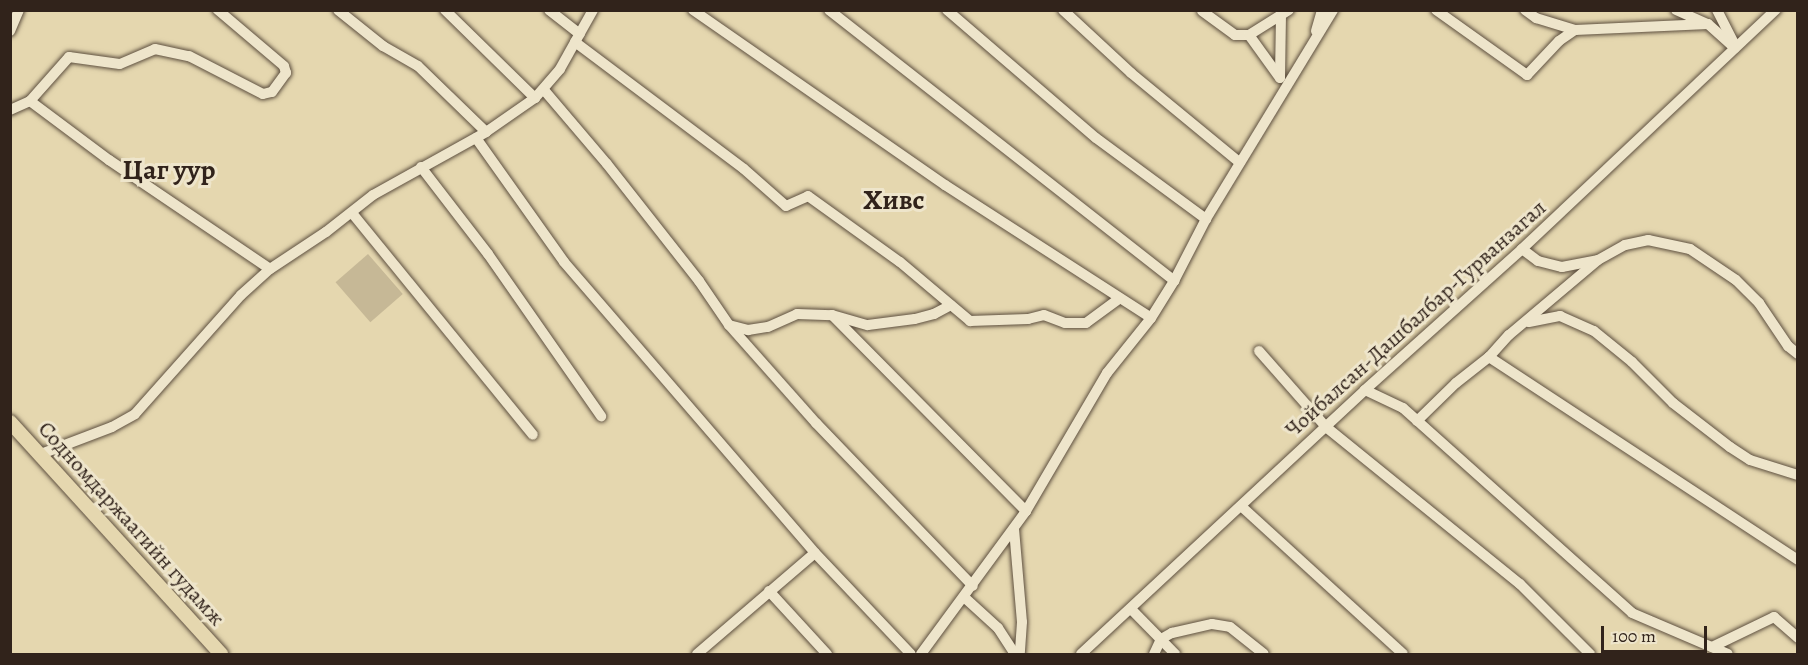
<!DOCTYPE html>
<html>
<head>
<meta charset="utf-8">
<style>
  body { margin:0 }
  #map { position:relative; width:1808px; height:665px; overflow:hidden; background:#e5d7af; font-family:Alegreya,serif }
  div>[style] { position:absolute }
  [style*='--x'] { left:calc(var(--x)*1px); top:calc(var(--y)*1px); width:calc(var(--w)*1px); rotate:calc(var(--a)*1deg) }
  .green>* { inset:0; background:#c6b896; transform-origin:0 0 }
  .roads { filter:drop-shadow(0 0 2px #5e5040) drop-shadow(0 0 2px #5e5040) }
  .minor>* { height:10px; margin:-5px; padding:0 5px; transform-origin:5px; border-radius:5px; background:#eee5cb }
  .major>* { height:14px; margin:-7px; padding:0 7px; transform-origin:7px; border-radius:7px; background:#e5d7af }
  span { translate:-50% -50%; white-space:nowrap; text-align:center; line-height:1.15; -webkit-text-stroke:6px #eee5cb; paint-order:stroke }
  .street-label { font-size:22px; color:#31231b }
  .district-label { font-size:28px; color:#31231b; font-weight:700 }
  .frame { position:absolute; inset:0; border:12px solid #31231b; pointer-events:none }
  .scale { position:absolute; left:1601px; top:626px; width:106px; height:27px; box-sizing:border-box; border:3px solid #31231b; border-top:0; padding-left:8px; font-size:18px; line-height:21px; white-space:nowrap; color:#31231b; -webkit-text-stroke:4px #eee5cb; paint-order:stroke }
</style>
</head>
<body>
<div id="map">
  <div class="green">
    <div style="left:368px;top:254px;width:53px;height:43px;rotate:49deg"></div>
  </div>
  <div class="roads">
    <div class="minor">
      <div style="--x:338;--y:10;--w:58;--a:38.7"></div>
      <div style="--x:383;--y:46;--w:40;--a:29.7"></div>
      <div style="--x:418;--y:66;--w:95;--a:44.1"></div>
      <div style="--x:445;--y:10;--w:126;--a:44.4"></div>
      <div style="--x:549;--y:10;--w:39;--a:38"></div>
      <div style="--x:693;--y:10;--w:307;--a:34.8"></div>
      <div style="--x:945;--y:185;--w:245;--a:32.8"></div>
      <div style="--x:829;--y:10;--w:439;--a:38.1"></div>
      <div style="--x:947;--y:10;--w:196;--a:40.7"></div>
      <div style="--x:1096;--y:138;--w:137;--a:36.4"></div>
      <div style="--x:1063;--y:10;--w:93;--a:42.8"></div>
      <div style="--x:1131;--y:73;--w:141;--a:39.5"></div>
      <div style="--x:1436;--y:10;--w:112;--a:35.5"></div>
      <div style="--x:1527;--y:75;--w:47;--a:-46.7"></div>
      <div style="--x:1559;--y:41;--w:19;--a:-35"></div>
      <div style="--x:1525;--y:10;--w:14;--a:36"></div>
      <div style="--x:1536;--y:18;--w:41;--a:17.1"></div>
      <div style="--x:1575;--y:30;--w:133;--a:-2.6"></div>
      <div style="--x:1676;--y:10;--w:35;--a:24"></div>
      <div style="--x:1708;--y:24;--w:36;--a:42"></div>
      <div style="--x:1717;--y:10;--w:36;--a:63"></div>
      <div style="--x:1202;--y:11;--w:41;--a:36"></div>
      <div style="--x:1235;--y:35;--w:14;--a:0"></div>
      <div style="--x:1249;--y:35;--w:47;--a:-32"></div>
      <div style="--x:10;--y:31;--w:23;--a:-67"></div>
      <div style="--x:1316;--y:31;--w:22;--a:-74"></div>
      <div style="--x:1249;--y:35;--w:53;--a:54.2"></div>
      <div style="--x:575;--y:42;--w:211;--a:36.9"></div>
      <div style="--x:744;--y:169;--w:56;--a:41.4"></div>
      <div style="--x:786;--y:206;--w:24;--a:-24"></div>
      <div style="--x:808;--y:196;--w:113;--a:35.7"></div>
      <div style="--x:900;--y:262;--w:92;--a:40.1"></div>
      <div style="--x:970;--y:321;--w:58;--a:-2"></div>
      <div style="--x:1028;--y:319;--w:16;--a:-14"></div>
      <div style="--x:1044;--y:315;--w:22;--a:21"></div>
      <div style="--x:1065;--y:323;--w:21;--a:0"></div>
      <div style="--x:1086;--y:323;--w:42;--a:-36.3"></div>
      <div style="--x:1280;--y:78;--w:67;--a:-89.1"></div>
      <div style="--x:544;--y:90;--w:97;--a:49.6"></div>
      <div style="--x:607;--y:164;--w:149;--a:51.8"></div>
      <div style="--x:699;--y:281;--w:53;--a:55.7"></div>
      <div style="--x:729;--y:325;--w:131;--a:48.4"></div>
      <div style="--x:816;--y:423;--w:226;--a:46.1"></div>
      <div style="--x:30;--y:101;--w:59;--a:-48.4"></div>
      <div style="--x:69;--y:57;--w:51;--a:7.8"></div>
      <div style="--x:120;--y:64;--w:38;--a:-23"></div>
      <div style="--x:155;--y:49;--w:35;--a:12"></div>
      <div style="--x:189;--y:56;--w:83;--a:27.2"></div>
      <div style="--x:263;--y:94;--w:9;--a:-13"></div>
      <div style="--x:272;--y:92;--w:24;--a:-54"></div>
      <div style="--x:286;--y:73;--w:7;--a:-106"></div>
      <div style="--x:284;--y:66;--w:87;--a:-139.7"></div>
      <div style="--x:10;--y:110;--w:22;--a:-24"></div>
      <div style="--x:30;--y:101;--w:99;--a:36.8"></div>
      <div style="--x:109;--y:160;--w:194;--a:34.1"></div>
      <div style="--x:476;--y:138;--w:152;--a:54.6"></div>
      <div style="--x:564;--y:262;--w:384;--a:49.2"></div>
      <div style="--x:815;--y:553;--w:139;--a:46.5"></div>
      <div style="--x:421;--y:167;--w:110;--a:52.4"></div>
      <div style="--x:488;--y:254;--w:198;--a:55.1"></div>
      <div style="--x:352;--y:213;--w:286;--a:50.8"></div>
      <div style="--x:1522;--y:249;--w:20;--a:37"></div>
      <div style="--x:1538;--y:261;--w:25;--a:14"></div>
      <div style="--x:1562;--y:267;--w:36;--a:-11"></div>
      <div style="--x:832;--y:315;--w:276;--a:45.3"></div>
      <div style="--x:1529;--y:322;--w:32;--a:-11"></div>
      <div style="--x:1560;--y:316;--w:37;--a:24"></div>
      <div style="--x:1594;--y:331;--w:49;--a:39.2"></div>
      <div style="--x:1632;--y:362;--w:58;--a:45"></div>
      <div style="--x:1673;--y:403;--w:72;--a:37.7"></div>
      <div style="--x:1730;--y:447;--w:24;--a:33"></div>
      <div style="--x:1750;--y:460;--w:50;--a:17.4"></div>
      <div style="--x:729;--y:325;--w:20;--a:15"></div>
      <div style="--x:748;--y:330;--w:20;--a:-9"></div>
      <div style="--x:768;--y:327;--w:32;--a:-24"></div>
      <div style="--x:797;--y:314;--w:35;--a:2"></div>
      <div style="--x:832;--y:315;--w:37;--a:16"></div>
      <div style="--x:868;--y:325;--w:47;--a:-7.3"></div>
      <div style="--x:915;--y:319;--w:20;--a:-15"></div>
      <div style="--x:934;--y:314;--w:19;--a:-28"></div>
      <div style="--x:1259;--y:351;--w:101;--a:48.6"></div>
      <div style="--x:1326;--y:427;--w:250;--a:39"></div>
      <div style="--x:1520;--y:584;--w:99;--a:45"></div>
      <div style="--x:1489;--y:357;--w:370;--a:33.3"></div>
      <div style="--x:1365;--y:390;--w:42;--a:25.3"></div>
      <div style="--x:1403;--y:408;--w:307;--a:41.8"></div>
      <div style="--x:1632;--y:613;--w:104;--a:23.1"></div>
      <div style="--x:1417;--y:421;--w:54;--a:-44.3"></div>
      <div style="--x:1456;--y:383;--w:42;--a:-38.2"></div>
      <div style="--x:1489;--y:357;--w:30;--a:-48"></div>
      <div style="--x:1509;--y:335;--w:116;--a:-40.1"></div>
      <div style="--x:1598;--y:260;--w:31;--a:-29"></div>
      <div style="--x:1625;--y:245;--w:24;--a:-12"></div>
      <div style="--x:1648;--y:240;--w:43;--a:12.1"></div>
      <div style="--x:1690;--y:249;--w:55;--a:34"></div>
      <div style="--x:1736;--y:280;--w:33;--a:45"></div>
      <div style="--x:1759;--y:303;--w:52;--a:56"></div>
      <div style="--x:1788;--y:346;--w:13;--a:39"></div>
      <div style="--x:41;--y:454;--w:76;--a:-20.8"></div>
      <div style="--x:112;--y:427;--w:26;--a:-29"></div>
      <div style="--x:135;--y:414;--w:159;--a:-48.3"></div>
      <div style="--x:241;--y:295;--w:39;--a:-42"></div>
      <div style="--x:270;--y:269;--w:67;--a:-33.5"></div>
      <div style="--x:326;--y:232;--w:60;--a:-38.2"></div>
      <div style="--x:373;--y:195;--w:129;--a:-29.1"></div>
      <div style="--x:486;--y:132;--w:60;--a:-34.8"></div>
      <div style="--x:535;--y:98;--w:38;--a:-49"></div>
      <div style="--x:560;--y:69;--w:68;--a:-60.8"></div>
      <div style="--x:1241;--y:506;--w:219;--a:42.4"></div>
      <div style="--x:1014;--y:529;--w:93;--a:85.1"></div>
      <div style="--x:1022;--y:622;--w:32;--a:94"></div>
      <div style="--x:769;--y:591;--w:86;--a:47.4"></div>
      <div style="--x:964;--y:597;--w:46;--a:42.4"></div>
      <div style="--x:998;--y:628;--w:31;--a:57"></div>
      <div style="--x:1131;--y:609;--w:63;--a:45.6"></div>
      <div style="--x:1712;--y:647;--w:69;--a:-25.8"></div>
      <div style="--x:1774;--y:617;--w:32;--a:41"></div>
      <div style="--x:697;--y:654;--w:155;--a:-40.6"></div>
      <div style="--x:921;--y:654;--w:177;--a:-53.7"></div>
      <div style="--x:1026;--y:511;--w:160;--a:-59.6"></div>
      <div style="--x:1107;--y:373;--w:70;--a:-51.3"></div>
      <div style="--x:1151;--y:318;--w:44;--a:-58.1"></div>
      <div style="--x:1174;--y:281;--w:70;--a:-62.7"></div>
      <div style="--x:1206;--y:219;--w:245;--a:-58.7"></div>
      <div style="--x:1081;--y:654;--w:388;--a:-42.9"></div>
      <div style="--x:1365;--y:390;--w:211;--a:-41.9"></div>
      <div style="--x:1522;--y:249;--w:349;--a:-43.3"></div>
      <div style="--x:1154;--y:654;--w:17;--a:-65"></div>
      <div style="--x:1161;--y:639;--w:13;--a:-29"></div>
      <div style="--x:1172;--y:633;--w:41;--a:-12.7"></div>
      <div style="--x:1212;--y:624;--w:18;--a:9"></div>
      <div style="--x:1230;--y:627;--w:43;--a:38.5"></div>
    </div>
    <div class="major">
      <div style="--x:10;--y:422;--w:314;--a:47.7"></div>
    </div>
  </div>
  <div class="street-label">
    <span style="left:1416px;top:319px;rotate:-42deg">Чойбалсан-Дашбалбар-Гурванзагал</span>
    <span style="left:131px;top:524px;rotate:48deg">Содномдаржаагийн гудамж</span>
  </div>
  <div class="district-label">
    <span style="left:169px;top:170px">Цаг уур</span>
    <span style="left:894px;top:200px">Хивс</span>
  </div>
  <div class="frame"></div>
  <div class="scale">100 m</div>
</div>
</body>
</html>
